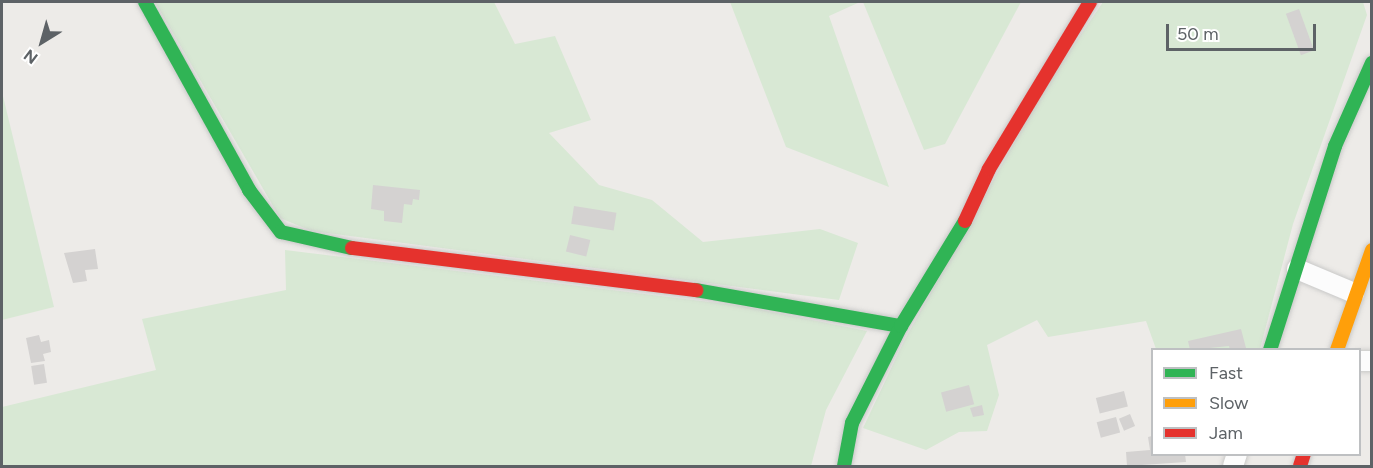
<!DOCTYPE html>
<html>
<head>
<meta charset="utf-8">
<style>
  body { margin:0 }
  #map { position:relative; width:1373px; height:468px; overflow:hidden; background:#edebe8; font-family:Figtree,sans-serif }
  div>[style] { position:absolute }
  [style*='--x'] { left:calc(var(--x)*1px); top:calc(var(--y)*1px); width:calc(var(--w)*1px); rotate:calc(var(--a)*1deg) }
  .green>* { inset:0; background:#d8e8d4 }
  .building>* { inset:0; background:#d4d2d1; transform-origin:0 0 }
  .roads { filter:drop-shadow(0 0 2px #c9c9c8) drop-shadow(0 0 2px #c9c9c8) }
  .street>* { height:20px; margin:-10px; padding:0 10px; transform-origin:10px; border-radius:10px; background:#fcfcfc }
  .fast>* { height:14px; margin:-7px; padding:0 7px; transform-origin:7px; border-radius:7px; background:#30b455 }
  .slow>* { height:14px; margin:-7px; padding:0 7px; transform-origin:7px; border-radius:7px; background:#ff9f0a }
  .jam>* { height:14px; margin:-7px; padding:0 7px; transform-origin:7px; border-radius:7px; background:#e5322d }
  span { translate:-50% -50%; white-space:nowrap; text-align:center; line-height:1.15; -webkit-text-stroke:6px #fff; paint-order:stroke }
  .frame { position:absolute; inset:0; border:3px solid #5d6266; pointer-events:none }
  .legend { position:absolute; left:1151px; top:348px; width:210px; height:108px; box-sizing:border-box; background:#fff; border:2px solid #bec0c2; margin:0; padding:8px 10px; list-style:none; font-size:18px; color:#5d6266 }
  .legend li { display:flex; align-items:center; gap:12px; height:30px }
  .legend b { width:30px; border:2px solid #bec0c2 }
  .north { position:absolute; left:12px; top:12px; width:60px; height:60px; -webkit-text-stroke:4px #fff; paint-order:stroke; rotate:217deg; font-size:16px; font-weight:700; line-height:24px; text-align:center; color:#5d6266 }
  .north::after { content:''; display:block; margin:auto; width:21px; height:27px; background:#5d6266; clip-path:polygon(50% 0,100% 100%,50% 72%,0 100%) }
  .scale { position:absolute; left:1166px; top:24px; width:150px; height:27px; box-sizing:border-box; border:3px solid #5d6266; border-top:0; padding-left:8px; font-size:18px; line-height:21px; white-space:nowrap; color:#5d6266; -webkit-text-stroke:4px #fff; paint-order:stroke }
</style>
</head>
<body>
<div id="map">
  <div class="green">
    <div style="clip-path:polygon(155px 2px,494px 2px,515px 44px,555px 36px,591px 120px,549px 133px,599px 185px,652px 200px,703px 242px,820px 229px,858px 243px,839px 300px,312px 231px,280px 218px)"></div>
    <div style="clip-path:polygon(730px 2px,860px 2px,829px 16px,889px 187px,786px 147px)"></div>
    <div style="clip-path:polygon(863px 2px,1021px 2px,945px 144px,924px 150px)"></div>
    <div style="clip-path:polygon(1103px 2px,1363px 2px,1367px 15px,1293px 224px,1260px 349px,1156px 349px,1146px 321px,1048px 337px,1037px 320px,987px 345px,999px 395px,987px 431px,959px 432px,926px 450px,863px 428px,904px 341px,1044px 89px)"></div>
    <div style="clip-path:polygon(2px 92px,54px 307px,2px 320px)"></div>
    <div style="clip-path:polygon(285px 250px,742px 306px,867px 331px,826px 410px,811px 466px,2px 466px,2px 407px,156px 370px,142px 319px,286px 290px)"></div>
  </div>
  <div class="building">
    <div style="left:1299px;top:9px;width:44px;height:14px;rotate:70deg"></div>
    <div style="clip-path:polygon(373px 185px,420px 190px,419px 200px,413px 199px,412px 205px,404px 204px,402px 223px,384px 221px,384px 211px,371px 209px)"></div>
    <div style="left:574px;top:206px;width:43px;height:18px;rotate:9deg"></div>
    <div style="left:570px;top:235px;width:21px;height:17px;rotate:14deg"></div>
    <div style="clip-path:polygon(95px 249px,98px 269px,85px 270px,87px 281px,73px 283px,64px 253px)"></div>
    <div style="clip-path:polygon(1241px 329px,1246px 348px,1230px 350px,1229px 346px,1190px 350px,1188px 341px)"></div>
    <div style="clip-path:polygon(39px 335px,41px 342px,49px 340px,51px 352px,43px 354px,45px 361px,31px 363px,26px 338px)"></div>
    <div style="left:44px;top:364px;width:19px;height:13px;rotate:81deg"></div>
    <div style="left:969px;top:385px;width:20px;height:29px;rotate:75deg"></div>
    <div style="left:1124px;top:391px;width:16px;height:29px;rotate:76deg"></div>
    <div style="clip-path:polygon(982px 405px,984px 415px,973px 417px,970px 408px)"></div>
    <div style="left:1130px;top:414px;width:13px;height:12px;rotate:67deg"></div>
    <div style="left:1116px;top:417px;width:16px;height:20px;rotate:75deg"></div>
    <div style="clip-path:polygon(1152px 436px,1152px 454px,1185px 454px,1186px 462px,1127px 466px,1126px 452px,1150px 450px,1148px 437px)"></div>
  </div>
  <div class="roads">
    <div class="street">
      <div style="--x:1297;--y:269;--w:62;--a:22.8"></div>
      <div style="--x:1360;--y:361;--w:12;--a:0"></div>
      <div style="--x:1233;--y:466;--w:13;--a:-72"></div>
    </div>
    <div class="fast">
      <div style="--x:145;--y:2;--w:215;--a:61"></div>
      <div style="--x:249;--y:190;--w:53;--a:52.7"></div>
      <div style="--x:281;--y:232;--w:73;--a:12.7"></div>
      <div style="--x:696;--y:290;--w:208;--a:10"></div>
      <div style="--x:1270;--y:350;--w:214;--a:-72.3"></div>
      <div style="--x:1335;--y:146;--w:91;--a:-66"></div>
      <div style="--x:844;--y:466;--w:44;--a:-79.5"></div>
      <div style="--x:852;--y:423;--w:109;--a:-63.2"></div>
      <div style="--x:901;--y:326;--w:123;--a:-58.6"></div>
    </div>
    <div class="slow">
      <div style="--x:1337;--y:350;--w:106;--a:-70.7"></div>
    </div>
    <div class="jam">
      <div style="--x:965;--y:221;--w:57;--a:-65.2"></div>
      <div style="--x:989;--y:169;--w:195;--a:-58.8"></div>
      <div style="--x:352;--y:248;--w:347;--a:7"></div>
      <div style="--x:1300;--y:466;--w:13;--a:-72"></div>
    </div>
  </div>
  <div class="frame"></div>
  <ul class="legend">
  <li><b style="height:8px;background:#30b455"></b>Fast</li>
  <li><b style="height:8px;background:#ff9f0a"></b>Slow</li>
  <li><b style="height:8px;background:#e5322d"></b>Jam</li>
  </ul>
  <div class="north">N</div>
  <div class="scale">50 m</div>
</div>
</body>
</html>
